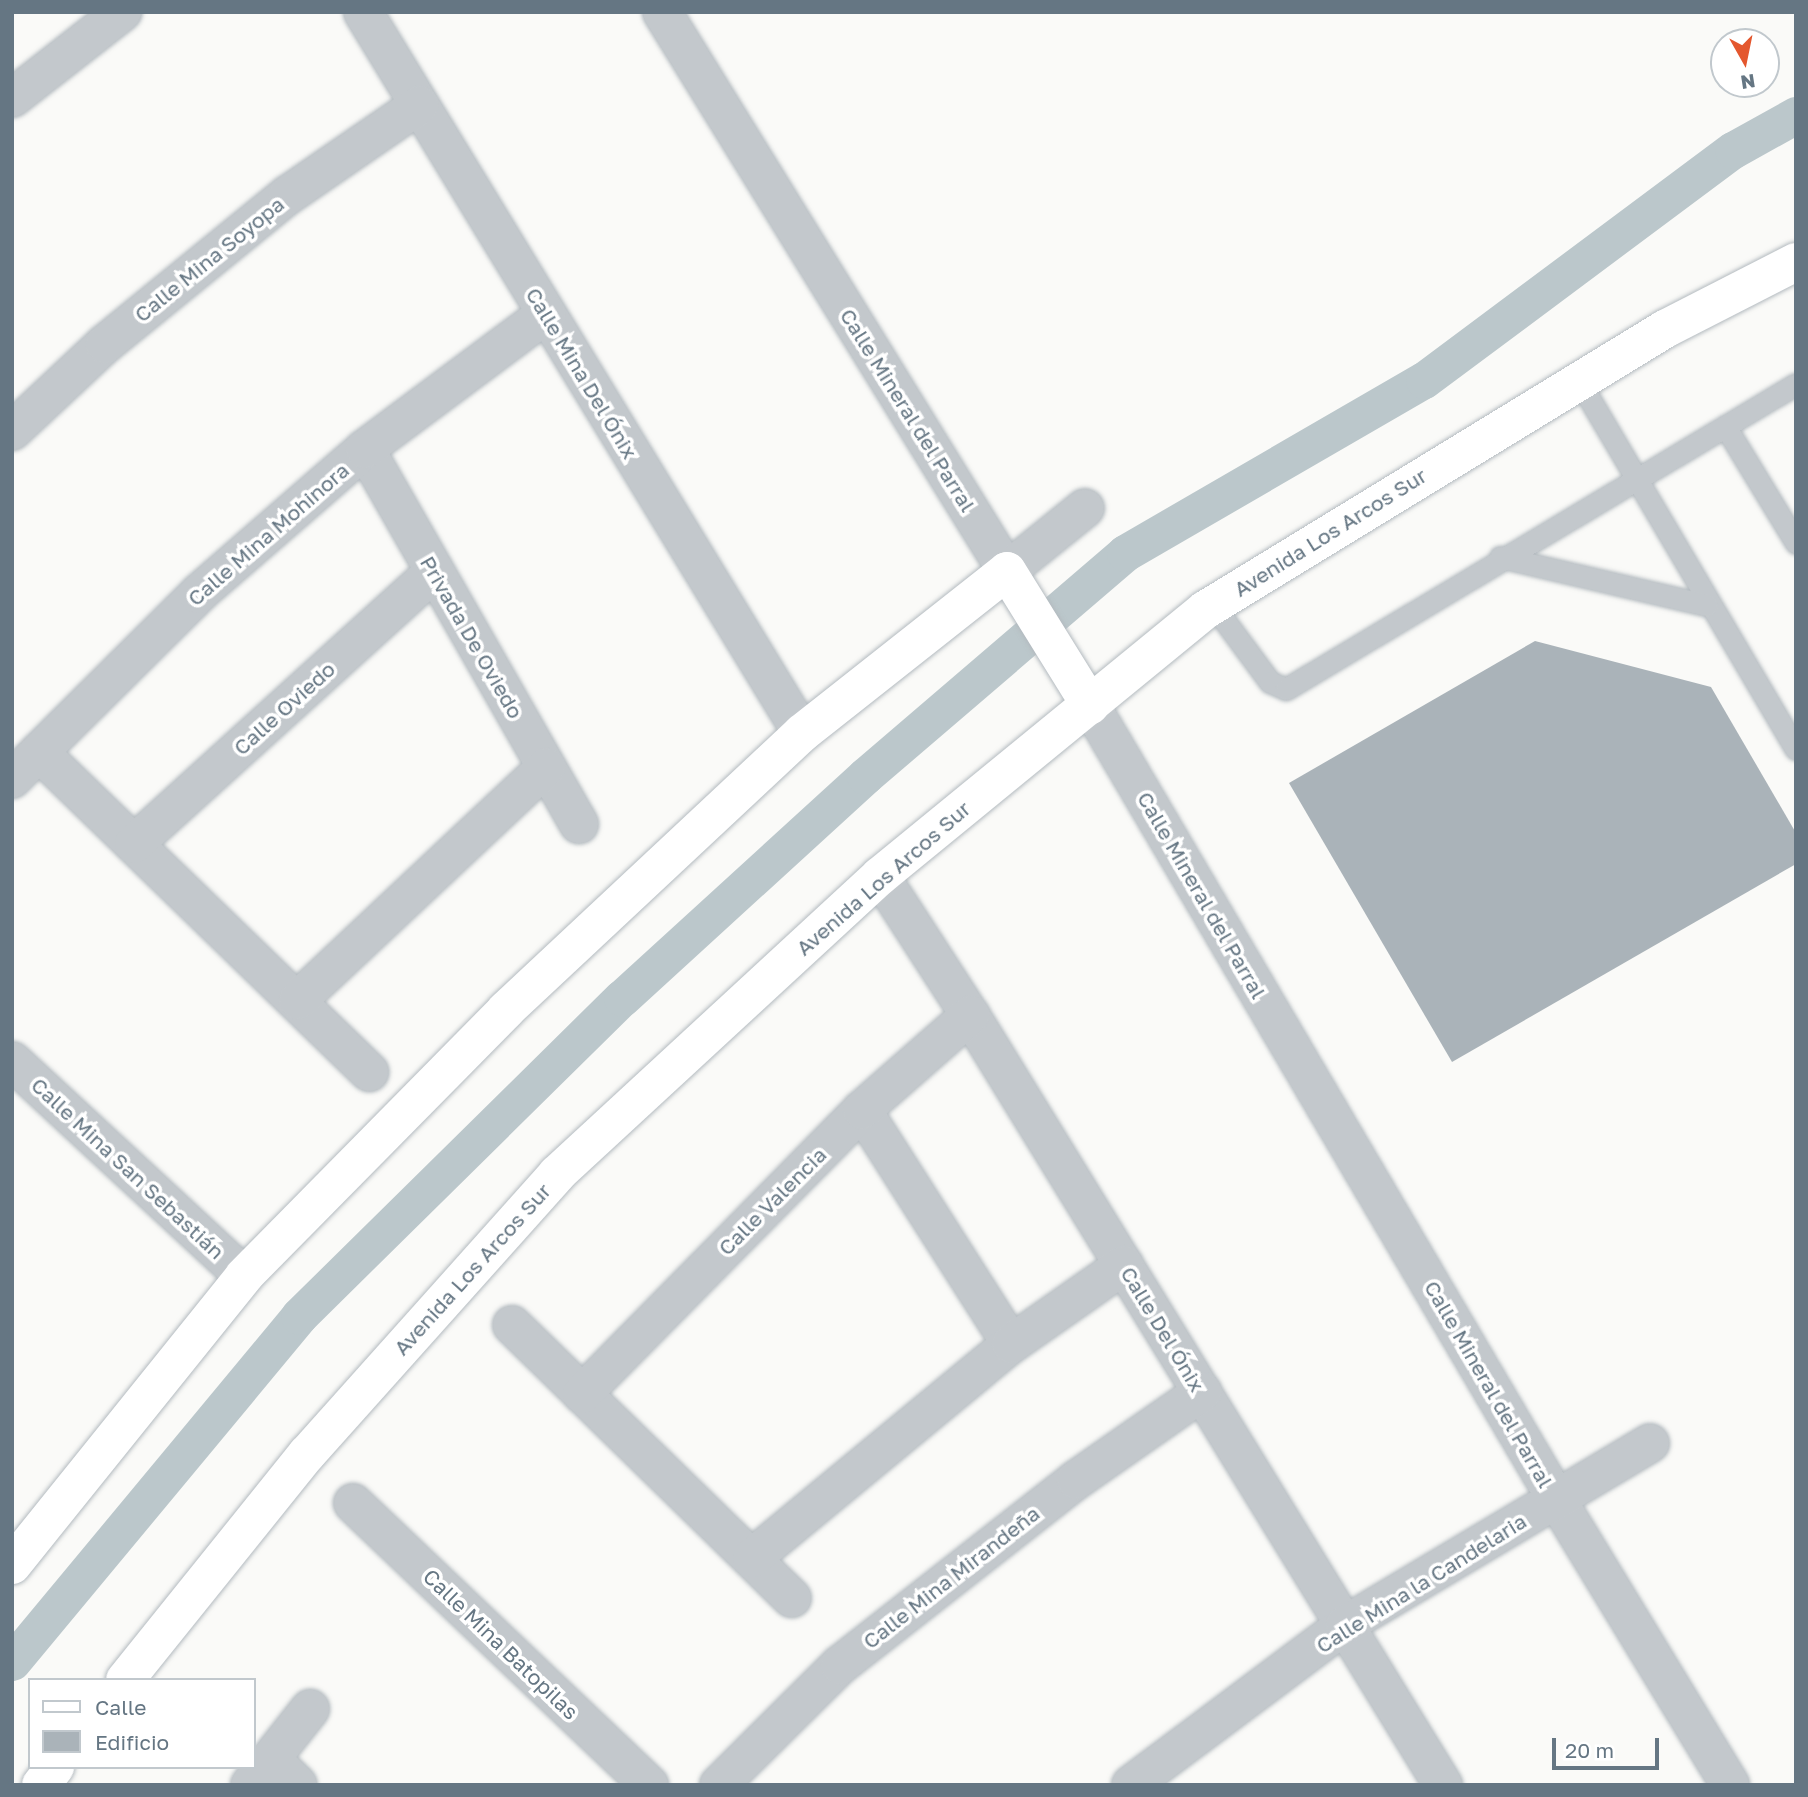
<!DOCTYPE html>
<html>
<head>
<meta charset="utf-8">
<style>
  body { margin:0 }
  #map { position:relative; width:1808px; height:1797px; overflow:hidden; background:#fafaf8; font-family:"Golos Text",sans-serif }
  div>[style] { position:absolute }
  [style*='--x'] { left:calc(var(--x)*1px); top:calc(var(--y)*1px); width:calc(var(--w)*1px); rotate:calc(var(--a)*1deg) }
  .canal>* { height:37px; margin:-18.5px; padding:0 18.5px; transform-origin:18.5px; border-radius:18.5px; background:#bbc7cb }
  .building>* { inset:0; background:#aab3b9 }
  .roads { filter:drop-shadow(0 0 2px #b3babf) drop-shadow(0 0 2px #b3babf) }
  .lane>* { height:21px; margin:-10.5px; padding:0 10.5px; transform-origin:10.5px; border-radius:10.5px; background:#c3c8cc }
  .street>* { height:38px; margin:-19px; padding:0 19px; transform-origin:19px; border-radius:19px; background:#c3c8cc }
  .secondary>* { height:38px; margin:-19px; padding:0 19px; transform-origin:19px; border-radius:19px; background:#fff }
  span { translate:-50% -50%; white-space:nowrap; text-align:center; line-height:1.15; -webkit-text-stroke:7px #fff; paint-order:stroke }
  .street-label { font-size:21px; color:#657683 }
  .frame { position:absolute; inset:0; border:14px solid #657683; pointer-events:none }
  .legend { position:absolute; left:28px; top:1678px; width:228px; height:91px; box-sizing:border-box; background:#fff; border:2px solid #c1c8cd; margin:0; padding:9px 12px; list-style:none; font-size:21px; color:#657683 }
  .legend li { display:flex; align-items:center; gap:14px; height:35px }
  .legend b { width:35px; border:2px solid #c1c8cd }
  .north { position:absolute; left:1710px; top:28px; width:70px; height:70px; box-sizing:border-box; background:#fff; border:2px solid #c1c8cd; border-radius:50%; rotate:171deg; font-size:19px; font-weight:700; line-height:28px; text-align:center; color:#657683 }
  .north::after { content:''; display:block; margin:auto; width:24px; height:32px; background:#e4572e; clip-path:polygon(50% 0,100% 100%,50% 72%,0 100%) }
  .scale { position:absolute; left:1552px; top:1738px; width:107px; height:32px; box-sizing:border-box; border:4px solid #657683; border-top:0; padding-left:9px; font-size:21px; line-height:24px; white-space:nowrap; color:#657683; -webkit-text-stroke:5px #fff; paint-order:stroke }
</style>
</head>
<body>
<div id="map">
  <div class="canal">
    <div style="--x:12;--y:1662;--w:450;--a:-50.3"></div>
    <div style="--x:299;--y:1316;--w:453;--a:-44.6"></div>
    <div style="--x:622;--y:998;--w:329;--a:-42.4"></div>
    <div style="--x:865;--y:776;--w:343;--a:-40.6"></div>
    <div style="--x:1125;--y:553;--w:345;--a:-30.1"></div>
    <div style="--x:1424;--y:380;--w:385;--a:-36.7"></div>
    <div style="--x:1733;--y:150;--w:72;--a:-29.1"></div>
  </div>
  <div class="building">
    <div style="clip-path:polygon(1535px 641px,1711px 687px,1796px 833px,1796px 864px,1452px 1062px,1289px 783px)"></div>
  </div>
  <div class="roads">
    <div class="lane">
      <div style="--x:1579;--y:381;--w:427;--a:59.5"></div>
      <div style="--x:1725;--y:426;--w:137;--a:58.7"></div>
      <div style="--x:1500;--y:557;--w:212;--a:13.1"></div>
      <div style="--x:1213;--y:605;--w:96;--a:53.5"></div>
      <div style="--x:1270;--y:682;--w:17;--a:24"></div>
      <div style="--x:1286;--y:689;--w:594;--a:-30.88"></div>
    </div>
    <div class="street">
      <div style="--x:363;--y:12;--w:844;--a:58.66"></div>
      <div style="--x:662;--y:12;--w:657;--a:58.32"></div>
      <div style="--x:1007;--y:571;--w:100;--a:-38.9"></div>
      <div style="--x:12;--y:98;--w:140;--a:-38"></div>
      <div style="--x:12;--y:431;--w:127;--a:-43.1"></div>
      <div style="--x:105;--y:344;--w:236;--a:-39.2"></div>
      <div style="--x:288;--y:195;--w:159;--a:-34.5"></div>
      <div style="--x:365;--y:449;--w:432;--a:60.3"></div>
      <div style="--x:1090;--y:705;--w:922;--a:59.57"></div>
      <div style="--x:1557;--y:1500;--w:333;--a:58.7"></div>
      <div style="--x:39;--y:752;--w:460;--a:44.1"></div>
      <div style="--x:12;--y:779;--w:262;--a:-44.8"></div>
      <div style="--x:198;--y:594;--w:221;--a:-41"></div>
      <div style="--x:365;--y:449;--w:226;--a:-36.7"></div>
      <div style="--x:134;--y:844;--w:406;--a:-42.2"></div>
      <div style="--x:880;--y:876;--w:166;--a:57.1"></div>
      <div style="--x:970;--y:1015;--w:904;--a:58.44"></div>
      <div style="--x:298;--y:1000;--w:340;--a:-43.2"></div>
      <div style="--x:12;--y:1061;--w:316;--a:42.8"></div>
      <div style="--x:862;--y:1110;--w:277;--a:57.5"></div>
      <div style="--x:512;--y:1325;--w:391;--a:44.3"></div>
      <div style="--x:582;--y:1394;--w:399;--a:-45.4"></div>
      <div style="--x:862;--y:1110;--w:144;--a:-41.3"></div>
      <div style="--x:353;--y:1503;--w:409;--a:43.6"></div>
      <div style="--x:752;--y:1558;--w:336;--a:-39.6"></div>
      <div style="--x:1011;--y:1344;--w:138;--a:-35"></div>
      <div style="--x:271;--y:1759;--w:37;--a:44"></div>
      <div style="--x:250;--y:1785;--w:97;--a:-51.7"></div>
      <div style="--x:719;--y:1785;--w:170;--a:-44.8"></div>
      <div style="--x:840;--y:1665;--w:300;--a:-38.1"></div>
      <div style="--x:1076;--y:1480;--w:154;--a:-34.9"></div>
      <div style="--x:1131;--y:1785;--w:267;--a:-36.8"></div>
      <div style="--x:1345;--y:1625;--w:355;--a:-30.8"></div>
    </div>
    <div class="secondary">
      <div style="--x:12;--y:1565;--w:371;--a:-51.2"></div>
      <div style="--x:244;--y:1276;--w:373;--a:-45.4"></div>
      <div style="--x:506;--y:1010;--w:405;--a:-43.1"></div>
      <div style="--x:802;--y:733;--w:261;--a:-38.3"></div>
      <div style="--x:1007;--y:571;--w:158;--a:58.2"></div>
      <div style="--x:125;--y:1680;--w:290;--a:-51.2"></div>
      <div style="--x:307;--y:1454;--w:375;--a:-48.2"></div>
      <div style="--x:557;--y:1174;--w:439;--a:-42.7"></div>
      <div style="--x:880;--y:876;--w:420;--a:-39.3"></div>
      <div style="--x:1205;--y:610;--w:539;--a:-31.42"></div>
      <div style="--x:1665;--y:329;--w:147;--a:-27.1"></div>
      <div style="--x:41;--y:1785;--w:23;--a:-52"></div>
    </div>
  </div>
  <div class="street-label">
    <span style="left:209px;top:259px;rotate:-39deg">Calle Mina Soyopa</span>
    <span style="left:582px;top:373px;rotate:59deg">Calle Mina Del Ónix</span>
    <span style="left:908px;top:410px;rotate:58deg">Calle Mineral del Parral</span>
    <span style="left:1330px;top:532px;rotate:-32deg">Avenida Los Arcos Sur</span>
    <span style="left:268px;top:534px;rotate:-41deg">Calle Mina Mohinora</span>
    <span style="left:472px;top:637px;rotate:60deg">Privada De Oviedo</span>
    <span style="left:284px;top:708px;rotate:-42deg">Calle Oviedo</span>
    <span style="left:883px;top:878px;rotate:-41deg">Avenida Los Arcos Sur</span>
    <span style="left:1202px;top:895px;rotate:60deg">Calle Mineral del Parral</span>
    <span style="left:128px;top:1168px;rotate:43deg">Calle Mina San Sebastián</span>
    <span style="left:772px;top:1201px;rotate:-45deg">Calle Valencia</span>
    <span style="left:472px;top:1269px;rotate:-48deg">Avenida Los Arcos Sur</span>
    <span style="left:1163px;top:1329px;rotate:59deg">Calle Del Ónix</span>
    <span style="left:1489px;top:1384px;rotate:60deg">Calle Mineral del Parral</span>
    <span style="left:951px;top:1577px;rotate:-38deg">Calle Mina Mirandeña</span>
    <span style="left:1421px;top:1583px;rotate:-32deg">Calle Mina la Candelaria</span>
    <span style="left:501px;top:1644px;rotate:44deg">Calle Mina Batopilas</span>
  </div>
  <div class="frame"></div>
  <ul class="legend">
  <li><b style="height:9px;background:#fff"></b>Calle</li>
  <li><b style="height:19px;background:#aab3b9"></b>Edificio</li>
  </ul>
  <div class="north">N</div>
  <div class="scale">20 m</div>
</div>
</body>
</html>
